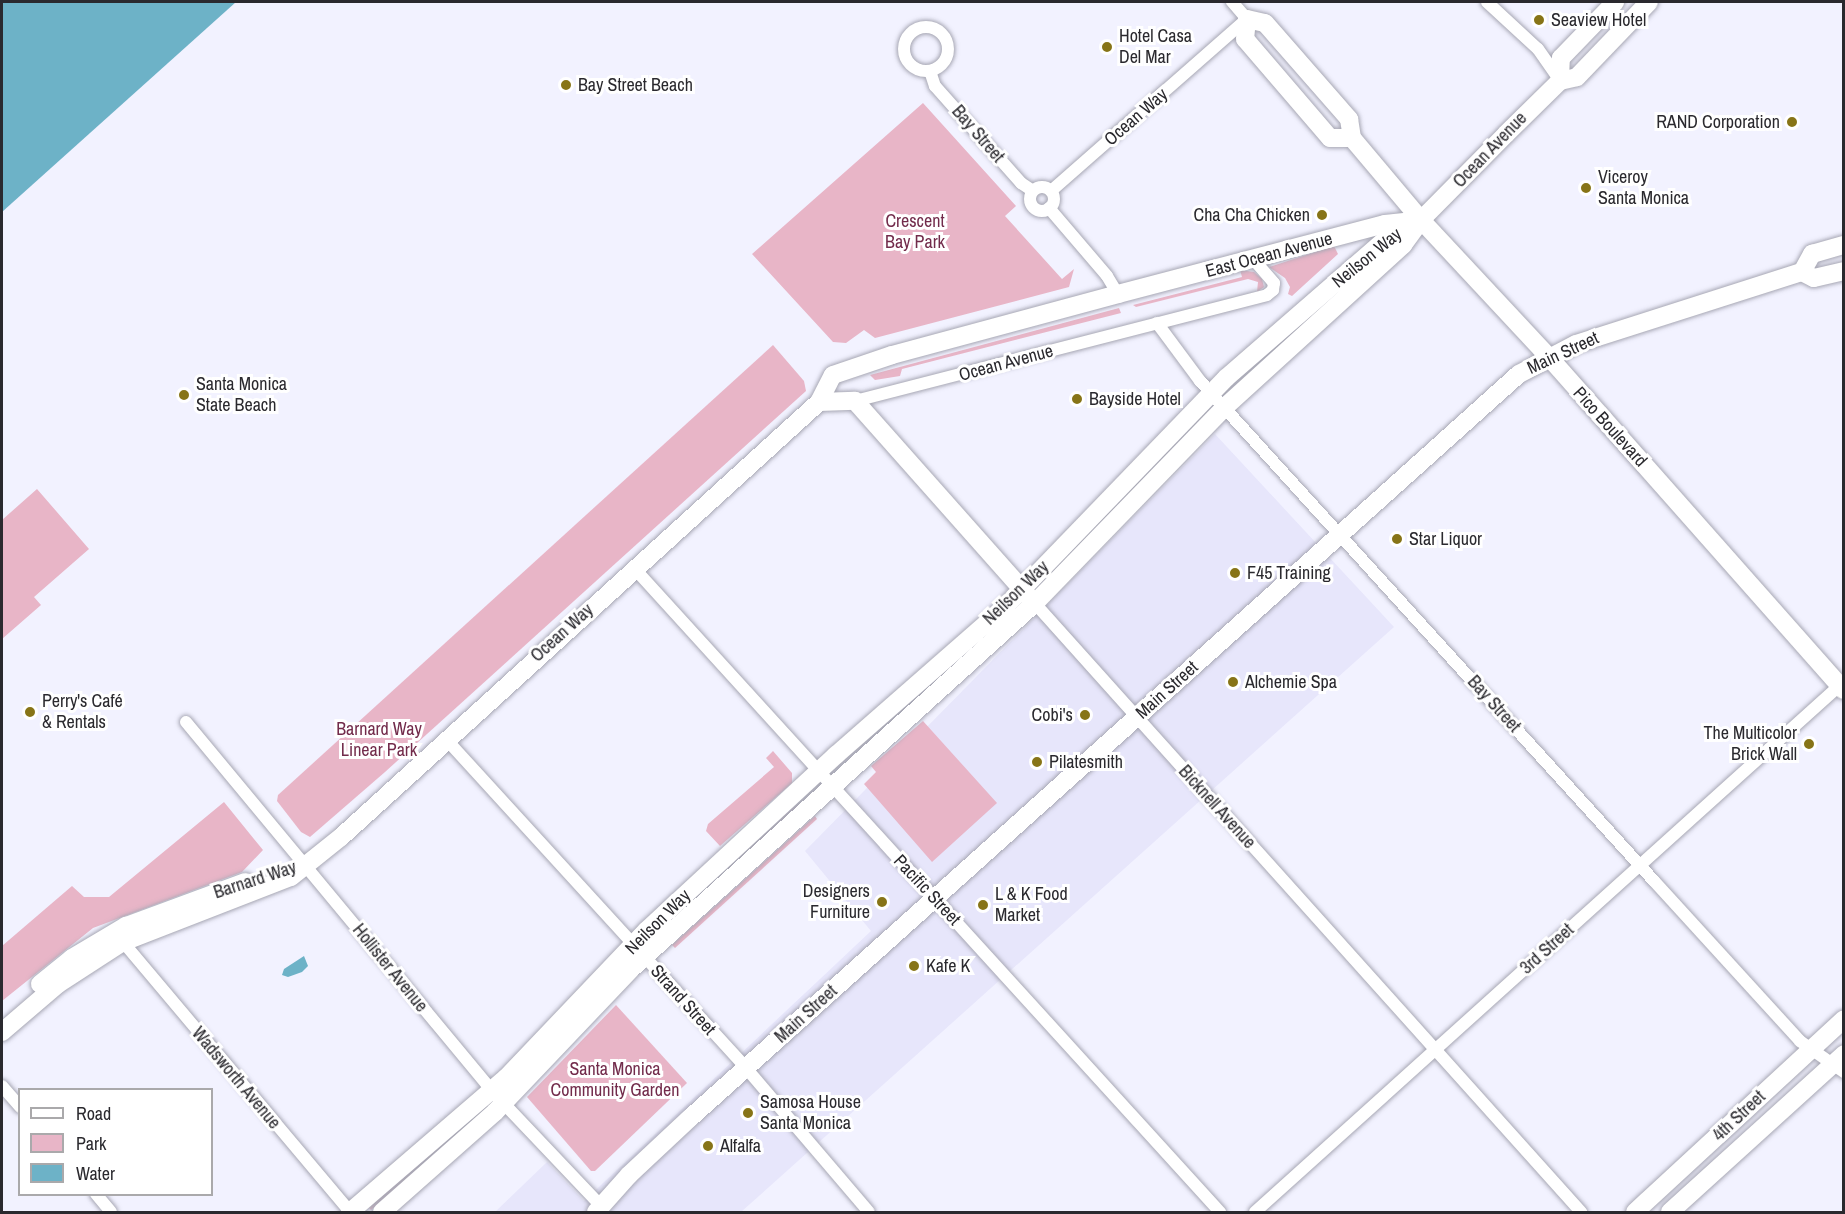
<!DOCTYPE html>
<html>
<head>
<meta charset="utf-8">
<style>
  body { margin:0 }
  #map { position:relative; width:1845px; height:1214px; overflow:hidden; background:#f2f2ff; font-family:"Archivo Narrow",sans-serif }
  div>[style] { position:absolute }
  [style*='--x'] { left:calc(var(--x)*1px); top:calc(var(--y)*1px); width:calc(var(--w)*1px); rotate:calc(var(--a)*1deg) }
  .built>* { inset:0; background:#e7e6fb }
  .green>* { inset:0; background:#e8b5c7 }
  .water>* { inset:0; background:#6db2c7 }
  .roads { filter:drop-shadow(0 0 2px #a7a7b4) drop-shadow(0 0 2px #a7a7b4) }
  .street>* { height:12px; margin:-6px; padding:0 6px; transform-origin:6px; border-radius:6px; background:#fff }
  .street>.ring { margin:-6px; padding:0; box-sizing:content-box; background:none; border:12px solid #fff; border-radius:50% }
  .secondary>* { height:18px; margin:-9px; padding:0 9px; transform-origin:9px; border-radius:9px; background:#fff }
  .dots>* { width:16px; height:16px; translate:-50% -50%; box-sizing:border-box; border:3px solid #fff; border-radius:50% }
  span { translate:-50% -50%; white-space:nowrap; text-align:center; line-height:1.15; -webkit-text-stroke:6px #fff; paint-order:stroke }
  .poi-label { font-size:18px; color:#2a292e }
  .left { translate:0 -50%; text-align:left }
  .right { translate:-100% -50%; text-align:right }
  .street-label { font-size:18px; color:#2a292e }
  .park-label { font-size:18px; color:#722b4b }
  .frame { position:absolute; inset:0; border:3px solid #2a292e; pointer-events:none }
  .legend { position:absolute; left:18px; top:1088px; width:195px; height:108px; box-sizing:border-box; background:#fff; border:2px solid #aaa9ab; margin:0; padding:8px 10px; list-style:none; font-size:18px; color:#2a292e }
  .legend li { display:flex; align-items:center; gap:12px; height:30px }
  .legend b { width:30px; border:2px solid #aaa9ab }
</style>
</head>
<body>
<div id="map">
  <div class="built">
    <div style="clip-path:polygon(1215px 434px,1394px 627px,741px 1212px,495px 1212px,547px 1162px,584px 1201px,871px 931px,805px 851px)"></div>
  </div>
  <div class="green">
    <div style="clip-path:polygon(923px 103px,1016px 206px,1005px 216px,1062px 279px,1074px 269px,1069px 287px,875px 338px,864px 330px,846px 343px,833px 342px,752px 254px)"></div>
    <div style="clip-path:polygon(1334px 246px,1338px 254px,1292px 296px,1288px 294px,1290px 287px,1285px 278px,1269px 267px)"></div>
    <div style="clip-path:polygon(1240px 270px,1254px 272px,1262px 279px,1264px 287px,1257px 292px,1258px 282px,1248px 279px,1136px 307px,1133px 305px,1242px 277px)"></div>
    <div style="clip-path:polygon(1119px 308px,1121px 313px,902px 369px,900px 376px,875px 380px,870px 375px)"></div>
    <div style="clip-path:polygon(773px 345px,804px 381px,806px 391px,385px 772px,310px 837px,301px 832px,277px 801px,278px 795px)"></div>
    <div style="clip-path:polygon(37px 489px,89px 549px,34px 597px,41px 605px,2px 639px,2px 520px)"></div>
    <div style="clip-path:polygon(923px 721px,997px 803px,932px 862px,864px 784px,876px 772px,871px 766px)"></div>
    <div style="clip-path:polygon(773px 751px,792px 773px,792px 783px,720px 846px,706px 831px,708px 824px,774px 767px,766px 758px)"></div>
    <div style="clip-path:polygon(807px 799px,697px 899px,695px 899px,792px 808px)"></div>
    <div style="clip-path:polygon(224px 802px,263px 850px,242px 872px,93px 928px,2px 1001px,2px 946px,72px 886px,84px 897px,109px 897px)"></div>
    <div style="clip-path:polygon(815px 816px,817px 819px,675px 948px,672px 945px)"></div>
    <div style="clip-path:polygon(616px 1005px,687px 1083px,595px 1171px,591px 1171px,527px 1097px)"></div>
    <div style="clip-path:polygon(478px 1115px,371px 1210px,369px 1208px,470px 1119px)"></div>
  </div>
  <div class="water">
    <div style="clip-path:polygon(2px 2px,236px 2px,2px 212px)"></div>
    <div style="clip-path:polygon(304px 956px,308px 966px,302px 972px,288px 977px,282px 975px,284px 969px)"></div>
  </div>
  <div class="roads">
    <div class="street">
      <div style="--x:1487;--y:2;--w:69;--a:42.7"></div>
      <div style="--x:1538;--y:49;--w:39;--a:55"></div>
      <div class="ring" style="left:904px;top:27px;width:32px;height:32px"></div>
      <div style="--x:930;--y:71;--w:16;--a:72"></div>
      <div style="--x:935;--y:86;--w:130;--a:48.4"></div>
      <div style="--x:1021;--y:183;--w:14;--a:34"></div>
      <div class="ring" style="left:1030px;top:187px;width:12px;height:12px"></div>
      <div style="--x:1051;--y:191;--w:261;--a:-41.3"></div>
      <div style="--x:1247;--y:19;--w:23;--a:-131"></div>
      <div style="--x:1049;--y:208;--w:89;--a:49.5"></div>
      <div style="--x:1107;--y:276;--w:21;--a:59"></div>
      <div style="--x:1157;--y:323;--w:72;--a:53.4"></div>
      <div style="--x:1200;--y:381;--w:675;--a:47.76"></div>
      <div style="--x:1654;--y:881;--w:217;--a:47.6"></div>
      <div style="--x:1800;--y:1041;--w:54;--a:35.2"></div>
      <div style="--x:855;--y:401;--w:425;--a:-14.4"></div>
      <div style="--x:1267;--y:295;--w:8;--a:-40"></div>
      <div style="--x:1273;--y:290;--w:7;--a:-82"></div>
      <div style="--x:1274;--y:283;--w:30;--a:-131"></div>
      <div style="--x:634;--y:568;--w:871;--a:47.7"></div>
      <div style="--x:1031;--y:599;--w:824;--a:48.1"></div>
      <div style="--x:186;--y:722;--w:479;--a:50.3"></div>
      <div style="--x:492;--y:1091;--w:158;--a:46.5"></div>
      <div style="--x:445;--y:738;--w:447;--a:47.6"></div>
      <div style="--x:746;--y:1068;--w:189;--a:49.5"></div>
      <div style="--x:123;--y:942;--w:353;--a:49.9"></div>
      <div style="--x:2;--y:1086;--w:28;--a:49"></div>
      <div style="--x:96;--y:1194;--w:23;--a:50"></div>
      <div style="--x:1255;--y:1212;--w:786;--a:-42.01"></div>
    </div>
    <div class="secondary">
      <div style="--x:1560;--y:81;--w:23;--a:-88"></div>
      <div style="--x:1561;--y:58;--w:78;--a:-46"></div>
      <div style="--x:1352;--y:138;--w:22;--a:180"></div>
      <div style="--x:1330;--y:138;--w:130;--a:-130.6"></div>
      <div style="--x:1245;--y:39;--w:20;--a:-84"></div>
      <div style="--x:1247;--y:19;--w:18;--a:13"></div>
      <div style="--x:1265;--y:23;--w:128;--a:48.8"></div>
      <div style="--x:1349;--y:119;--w:19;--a:81"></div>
      <div style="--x:1352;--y:138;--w:107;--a:49.9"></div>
      <div style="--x:1421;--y:220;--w:186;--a:47"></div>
      <div style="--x:1548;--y:356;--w:446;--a:48.5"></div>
      <div style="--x:1802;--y:272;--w:13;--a:27"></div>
      <div style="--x:1814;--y:278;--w:31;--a:-13"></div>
      <div style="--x:819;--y:402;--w:36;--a:-2"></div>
      <div style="--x:855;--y:401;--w:262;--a:48.4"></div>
      <div style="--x:40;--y:984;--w:41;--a:-39.1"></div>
      <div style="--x:72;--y:958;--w:63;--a:-30.7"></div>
      <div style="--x:126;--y:926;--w:127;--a:-20.3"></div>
      <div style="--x:2;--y:1032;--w:74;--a:-40.6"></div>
      <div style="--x:58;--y:984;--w:77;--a:-32.9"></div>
      <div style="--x:123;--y:942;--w:180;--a:-21.2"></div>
      <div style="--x:291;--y:877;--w:64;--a:-38.7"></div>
      <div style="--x:341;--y:837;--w:646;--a:-42.3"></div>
      <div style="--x:819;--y:402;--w:30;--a:-63"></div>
      <div style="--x:833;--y:375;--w:62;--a:-18.7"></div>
      <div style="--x:892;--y:355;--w:234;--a:-15.1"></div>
      <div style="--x:1118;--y:294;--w:276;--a:-14.7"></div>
      <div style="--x:1385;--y:224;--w:36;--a:-6"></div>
      <div style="--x:350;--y:1212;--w:206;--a:-40.7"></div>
      <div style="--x:506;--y:1078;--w:204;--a:-46.4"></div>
      <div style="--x:647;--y:930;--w:258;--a:-42.8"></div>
      <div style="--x:836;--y:755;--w:223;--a:-41.2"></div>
      <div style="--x:1004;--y:608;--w:320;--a:-46"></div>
      <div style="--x:1226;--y:378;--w:221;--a:-41"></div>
      <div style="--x:1393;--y:233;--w:20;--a:-27"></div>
      <div style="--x:382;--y:1212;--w:151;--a:-41.5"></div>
      <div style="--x:495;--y:1112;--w:197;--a:-46.4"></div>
      <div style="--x:631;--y:969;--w:545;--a:-42.17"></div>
      <div style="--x:1035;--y:603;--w:273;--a:-45.9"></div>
      <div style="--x:1225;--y:407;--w:241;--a:-42.3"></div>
      <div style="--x:1403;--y:245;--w:31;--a:-54"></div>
      <div style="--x:1421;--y:220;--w:121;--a:-45.3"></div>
      <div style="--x:1506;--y:134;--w:76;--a:-44.5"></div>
      <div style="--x:1560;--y:81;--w:17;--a:-13"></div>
      <div style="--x:1577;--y:77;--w:104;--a:-46.2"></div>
      <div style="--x:596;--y:1212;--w:50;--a:-48.3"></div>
      <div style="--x:629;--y:1175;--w:83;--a:-43.1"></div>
      <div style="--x:690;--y:1118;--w:1114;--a:-41.91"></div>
      <div style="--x:1519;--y:374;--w:64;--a:-27.8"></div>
      <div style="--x:1576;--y:344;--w:237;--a:-17.7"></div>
      <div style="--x:1802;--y:272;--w:21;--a:-61"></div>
      <div style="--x:1812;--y:254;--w:33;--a:-16"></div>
      <div style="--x:1635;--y:1212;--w:284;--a:-42.7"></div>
      <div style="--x:1670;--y:1212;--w:235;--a:-42.2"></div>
    </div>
  </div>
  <div class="dots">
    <div style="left:1539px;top:20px;background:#877417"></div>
    <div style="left:1107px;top:47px;background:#877417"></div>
    <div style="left:566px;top:85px;background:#877417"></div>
    <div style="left:1792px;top:122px;background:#877417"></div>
    <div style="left:1586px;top:188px;background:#877417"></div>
    <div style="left:1322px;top:215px;background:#877417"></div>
    <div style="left:184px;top:395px;background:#877417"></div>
    <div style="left:1077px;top:399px;background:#877417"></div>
    <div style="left:1397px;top:539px;background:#877417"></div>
    <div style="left:1235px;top:573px;background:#877417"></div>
    <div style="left:1233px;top:682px;background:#877417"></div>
    <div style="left:30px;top:712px;background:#877417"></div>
    <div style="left:1085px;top:715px;background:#877417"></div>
    <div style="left:1809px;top:744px;background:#877417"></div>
    <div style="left:1037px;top:762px;background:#877417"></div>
    <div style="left:882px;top:902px;background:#877417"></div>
    <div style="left:983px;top:905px;background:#877417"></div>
    <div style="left:914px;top:966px;background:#877417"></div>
    <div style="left:748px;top:1113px;background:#877417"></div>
    <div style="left:708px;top:1146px;background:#877417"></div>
  </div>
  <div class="poi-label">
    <span class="left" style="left:1551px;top:20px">Seaview Hotel</span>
    <span class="left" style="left:1119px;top:47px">Hotel Casa<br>Del Mar</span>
    <span class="left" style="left:578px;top:85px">Bay Street Beach</span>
    <span class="right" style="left:1780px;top:122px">RAND Corporation</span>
    <span class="left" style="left:1598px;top:188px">Viceroy<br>Santa Monica</span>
    <span class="right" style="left:1310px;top:215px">Cha Cha Chicken</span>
    <span class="left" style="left:196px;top:395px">Santa Monica<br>State Beach</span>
    <span class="left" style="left:1089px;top:399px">Bayside Hotel</span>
    <span class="left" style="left:1409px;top:539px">Star Liquor</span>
    <span class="left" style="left:1247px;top:573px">F45 Training</span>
    <span class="left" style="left:1245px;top:682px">Alchemie Spa</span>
    <span class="left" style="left:42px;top:712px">Perry's Café<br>&amp; Rentals</span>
    <span class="right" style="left:1073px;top:715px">Cobi's</span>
    <span class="right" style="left:1797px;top:744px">The Multicolor<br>Brick Wall</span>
    <span class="left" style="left:1049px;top:762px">Pilatesmith</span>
    <span class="right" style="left:870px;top:902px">Designers<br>Furniture</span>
    <span class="left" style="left:995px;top:905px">L &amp; K Food<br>Market</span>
    <span class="left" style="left:926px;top:966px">Kafe K</span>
    <span class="left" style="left:760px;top:1113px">Samosa House<br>Santa Monica</span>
    <span class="left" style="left:720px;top:1146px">Alfalfa</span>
  </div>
  <div class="street-label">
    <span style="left:1136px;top:117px;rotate:-41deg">Ocean Way</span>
    <span style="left:978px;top:134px;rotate:49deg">Bay Street</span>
    <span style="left:1490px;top:150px;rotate:-46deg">Ocean Avenue</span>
    <span style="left:1269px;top:255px;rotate:-15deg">East Ocean Avenue</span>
    <span style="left:1367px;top:258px;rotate:-39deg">Neilson Way</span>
    <span style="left:1563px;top:353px;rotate:-25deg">Main Street</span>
    <span style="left:1006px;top:363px;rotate:-15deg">Ocean Avenue</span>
    <span style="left:1610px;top:427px;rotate:48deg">Pico Boulevard</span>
    <span style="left:1016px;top:593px;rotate:-44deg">Neilson Way</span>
    <span style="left:562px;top:633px;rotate:-42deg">Ocean Way</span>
    <span style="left:1167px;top:690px;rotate:-42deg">Main Street</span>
    <span style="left:1494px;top:704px;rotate:48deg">Bay Street</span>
    <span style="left:1217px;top:807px;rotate:48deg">Bicknell Avenue</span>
    <span style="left:255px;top:880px;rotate:-18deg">Barnard Way</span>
    <span style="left:927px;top:890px;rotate:47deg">Pacific Street</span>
    <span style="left:658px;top:922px;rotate:-45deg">Neilson Way</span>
    <span style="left:1547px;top:949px;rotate:-42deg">3rd Street</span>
    <span style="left:390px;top:968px;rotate:51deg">Hollister Avenue</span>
    <span style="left:683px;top:1000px;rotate:48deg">Strand Street</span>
    <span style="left:806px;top:1014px;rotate:-42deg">Main Street</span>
    <span style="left:236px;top:1078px;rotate:50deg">Wadsworth Avenue</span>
    <span style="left:1739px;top:1116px;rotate:-43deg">4th Street</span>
  </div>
  <div class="park-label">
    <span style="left:915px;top:232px">Crescent<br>Bay Park</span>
    <span style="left:379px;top:740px">Barnard Way<br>Linear Park</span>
    <span style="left:615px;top:1080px">Santa Monica<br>Community Garden</span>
  </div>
  <div class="frame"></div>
  <ul class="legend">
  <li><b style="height:8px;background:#fff"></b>Road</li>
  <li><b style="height:16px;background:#e8b5c7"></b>Park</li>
  <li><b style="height:16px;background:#6db2c7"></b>Water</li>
  </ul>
</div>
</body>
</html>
